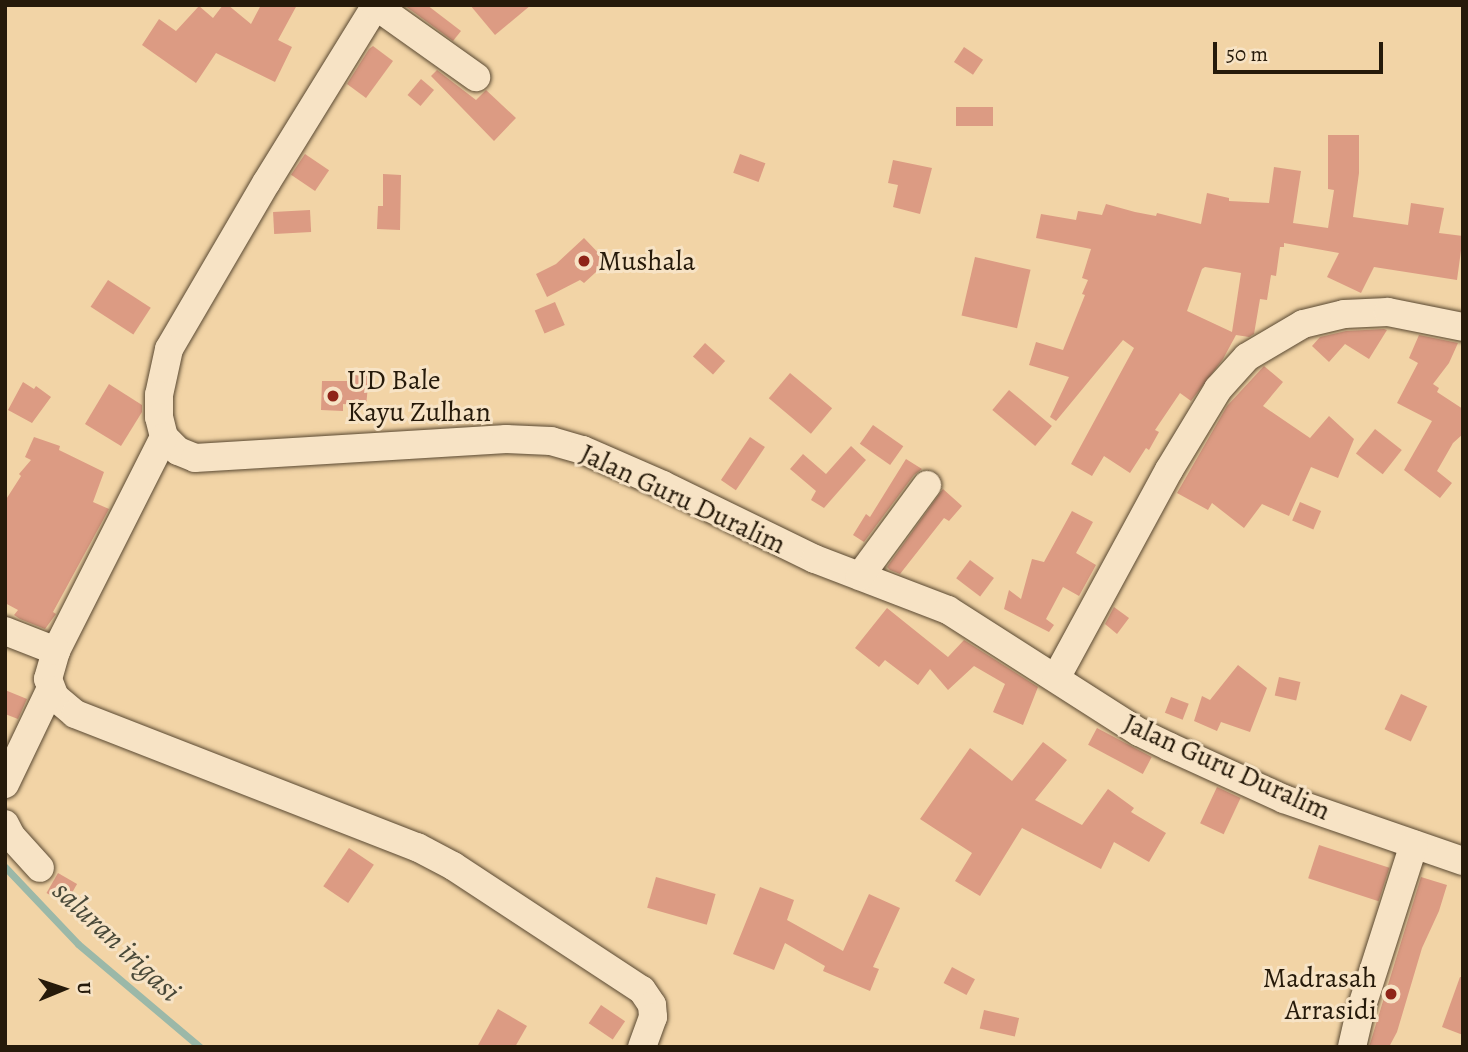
<!DOCTYPE html>
<html>
<head>
<meta charset="utf-8">
<style>
  body { margin:0 }
  #map { position:relative; width:1468px; height:1052px; overflow:hidden; background:#f2d4a6; font-family:Alegreya,serif }
  div>[style] { position:absolute }
  [style*='--x'] { left:calc(var(--x)*1px); top:calc(var(--y)*1px); width:calc(var(--w)*1px); rotate:calc(var(--a)*1deg) }
  .stream>* { height:7px; margin:-3.5px; padding:0 3.5px; transform-origin:3.5px; border-radius:3.5px; background:#9bb8a8 }
  .building>* { inset:0; background:#dc9b83; transform-origin:0 0 }
  .roads { filter:drop-shadow(0 0 2px #594831) drop-shadow(0 0 2px #594831) }
  .minor>* { height:28px; margin:-14px; padding:0 14px; transform-origin:14px; border-radius:14px; background:#f7e3c5 }
  .dots>* { width:19px; height:19px; translate:-50% -50%; box-sizing:border-box; border:4px solid #f7e3c5; border-radius:50% }
  span { translate:-50% -50%; white-space:nowrap; text-align:center; line-height:1.15; -webkit-text-stroke:6px #f7e3c5; paint-order:stroke }
  .poi-label { font-size:28px; color:#261a0a }
  .left { translate:0 -50%; text-align:left }
  .right { translate:-100% -50%; text-align:right }
  .street-label { font-size:28px; color:#261a0a }
  .water-label { font-size:30px; color:#494939; font-style:italic }
  .frame { position:absolute; inset:0; border:7px solid #261a0a; pointer-events:none }
  .north { position:absolute; left:28px; top:954px; width:70px; height:70px; -webkit-text-stroke:5px #f7e3c5; paint-order:stroke; rotate:88deg; font-size:19px; font-weight:700; line-height:28px; text-align:center; color:#261a0a }
  .north::after { content:''; display:block; margin:auto; width:24px; height:32px; background:#261a0a; clip-path:polygon(50% 0,100% 100%,50% 72%,0 100%) }
  .scale { position:absolute; left:1213px; top:42px; width:170px; height:32px; box-sizing:border-box; border:4px solid #261a0a; border-top:0; padding-left:9px; font-size:21px; line-height:24px; white-space:nowrap; color:#261a0a; -webkit-text-stroke:5px #f7e3c5; paint-order:stroke }
</style>
</head>
<body>
<div id="map">
  <div class="stream">
    <div style="--x:5;--y:867;--w:106;--a:46.5"></div>
    <div style="--x:78;--y:944;--w:160;--a:40.2"></div>
  </div>
  <div class="building">
    <div style="clip-path:polygon(223px 5px,228px 5px,251px 24px,261px 5px,297px 5px,278px 40px,292px 47px,275px 82px,216px 53px,196px 83px,142px 45px,159px 19px,176px 31px,199px 6px,213px 18px)"></div>
    <div style="clip-path:polygon(404px 5px,427px 5px,461px 31px,453px 41px)"></div>
    <div style="clip-path:polygon(470px 5px,531px 5px,495px 35px)"></div>
    <div style="clip-path:polygon(373px 46px,393px 61px,366px 98px,347px 84px,369px 49px)"></div>
    <div style="left:964px;top:47px;width:23px;height:18px;rotate:34deg"></div>
    <div style="clip-path:polygon(437px 70px,476px 100px,486px 90px,516px 118px,494px 141px,431px 76px)"></div>
    <div style="left:421px;top:79px;width:17px;height:21px;rotate:40deg"></div>
    <div style="left:993px;top:107px;width:19px;height:37px;rotate:90deg"></div>
    <div style="clip-path:polygon(evenodd,1328px 135px,1359px 135px,1359px 173px,1353px 217px,1408px 225px,1411px 203px,1444px 208px,1439px 233px,1463px 236px,1457px 280px,1374px 267px,1361px 293px,1327px 277px,1339px 253px,1284px 243px,1284px 247px,1280px 247px,1276px 276px,1271px 275px,1267px 300px,1260px 299px,1254px 334px,1249px 337px,1236px 335px,1223px 359px,1191px 401px,1180px 393px,1155px 430px,1159px 432px,1149px 450px,1146px 448px,1130px 473px,1104px 456px,1092px 476px,1071px 464px,1134px 348px,1123px 340px,1056px 421px,1050px 417px,1069px 377px,1029px 365px,1036px 342px,1063px 350px,1085px 295px,1082px 294px,1088px 280px,1082px 278px,1091px 249px,1036px 238px,1041px 214px,1076px 220px,1078px 211px,1102px 215px,1106px 204px,1135px 212px,1156px 216px,1157px 213px,1201px 224px,1207px 193px,1229px 198px,1229px 201px,1269px 203px,1274px 167px,1301px 171px,1293px 223px,1328px 228px,1334px 190px,1328px 189px,1328px 135px,1205px 267px,1241px 273px,1232px 332px,1187px 311px,1202px 269px,1205px 267px)"></div>
    <div style="left:305px;top:154px;width:29px;height:25px;rotate:34deg"></div>
    <div style="left:740px;top:154px;width:27px;height:20px;rotate:20deg"></div>
    <div style="clip-path:polygon(893px 160px,932px 168px,920px 214px,893px 207px,898px 185px,888px 183px)"></div>
    <div style="clip-path:polygon(383px 174px,401px 175px,400px 230px,377px 229px,378px 206px,383px 206px)"></div>
    <div style="left:310px;top:210px;width:22px;height:37px;rotate:87deg"></div>
    <div style="clip-path:polygon(584px 238px,607px 262px,584px 283px,580px 280px,547px 297px,536px 274px,556px 264px)"></div>
    <div style="left:975px;top:257px;width:57px;height:60px;rotate:13deg"></div>
    <div style="left:108px;top:280px;width:51px;height:32px;rotate:33deg"></div>
    <div style="left:555px;top:302px;width:25px;height:22px;rotate:67deg"></div>
    <div style="clip-path:polygon(1384px 329px,1387px 330px,1369px 359px,1345px 344px,1329px 362px,1312px 346px,1320px 337px,1346px 331px)"></div>
    <div style="clip-path:polygon(1419px 335px,1458px 343px,1449px 363px,1433px 384px,1439px 388px,1437px 392px,1463px 409px,1463px 434px,1453px 443px,1437px 471px,1452px 483px,1440px 498px,1404px 470px,1432px 421px,1397px 403px,1418px 363px,1409px 358px)"></div>
    <div style="left:705px;top:343px;width:27px;height:18px;rotate:42deg"></div>
    <div style="clip-path:polygon(1264px 366px,1283px 382px,1263px 406px,1310px 438px,1329px 416px,1354px 439px,1338px 478px,1311px 467px,1289px 516px,1262px 504px,1244px 528px,1212px 503px,1208px 510px,1177px 493px,1227px 406px)"></div>
    <div style="left:790px;top:373px;width:55px;height:33px;rotate:40deg"></div>
    <div style="clip-path:polygon(351px 375px,369px 376px,366px 406px,343px 404px,343px 411px,321px 410px,322px 381px,350px 381px)"></div>
    <div style="clip-path:polygon(23px 382px,34px 389px,36px 386px,51px 397px,32px 423px,8px 410px)"></div>
    <div style="clip-path:polygon(109px 384px,142px 405px,142px 412px,121px 446px,85px 424px)"></div>
    <div style="left:1009px;top:390px;width:56px;height:26px;rotate:40deg"></div>
    <div style="left:873px;top:425px;width:37px;height:23px;rotate:35deg"></div>
    <div style="left:1375px;top:429px;width:34px;height:31px;rotate:38deg"></div>
    <div style="clip-path:polygon(34px 437px,60px 446px,59px 450px,104px 472px,93px 502px,109px 509px,53px 612px,56px 614px,45px 629px,20px 619px,14px 615px,18px 610px,5px 603px,5px 501px,21px 476px,19px 474px,31px 460px,25px 457px)"></div>
    <div style="left:750px;top:437px;width:18px;height:52px;rotate:34deg"></div>
    <div style="clip-path:polygon(851px 446px,866px 460px,824px 508px,811px 500px,816px 491px,790px 469px,803px 454px,826px 474px)"></div>
    <div style="clip-path:polygon(906px 459px,922px 469px,914px 475px,864px 542px,853px 535px,866px 514px,870px 517px)"></div>
    <div style="clip-path:polygon(943px 489px,962px 506px,949px 521px,944px 518px,900px 574px,890px 570px,887px 567px)"></div>
    <div style="left:1300px;top:502px;width:23px;height:20px;rotate:23deg"></div>
    <div style="clip-path:polygon(1072px 511px,1093px 522px,1076px 553px,1096px 565px,1079px 596px,1063px 587px,1046px 619px,1054px 625px,1049px 632px,1004px 609px,1009px 590px,1021px 599px,1032px 559px,1044px 562px)"></div>
    <div style="left:970px;top:560px;width:30px;height:23px;rotate:37deg"></div>
    <div style="clip-path:polygon(1114px 607px,1129px 618px,1117px 634px,1105px 624px)"></div>
    <div style="clip-path:polygon(887px 608px,948px 657px,964px 640px,1038px 687px,1023px 725px,993px 712px,1005px 684px,974px 666px,948px 690px,930px 669px,918px 685px,885px 660px,879px 667px,855px 648px)"></div>
    <div style="clip-path:polygon(1238px 665px,1267px 688px,1250px 732px,1221px 722px,1217px 731px,1194px 721px,1202px 696px,1210px 700px)"></div>
    <div style="left:1279px;top:677px;width:22px;height:19px;rotate:13deg"></div>
    <div style="clip-path:polygon(5px 690px,27px 699px,18px 719px,5px 714px)"></div>
    <div style="left:1401px;top:694px;width:29px;height:39px;rotate:25deg"></div>
    <div style="left:1171px;top:697px;width:19px;height:17px;rotate:21deg"></div>
    <div style="left:1097px;top:728px;width:62px;height:19px;rotate:28deg"></div>
    <div style="clip-path:polygon(1043px 742px,1067px 760px,1035px 800px,1082px 825px,1108px 789px,1134px 808px,1131px 812px,1166px 833px,1149px 862px,1114px 842px,1101px 869px,1022px 828px,980px 896px,955px 881px,972px 853px,920px 819px,970px 748px,1012px 781px)"></div>
    <div style="left:1217px;top:787px;width:26px;height:40px;rotate:25deg"></div>
    <div style="left:1319px;top:845px;width:74px;height:35px;rotate:18deg"></div>
    <div style="left:349px;top:848px;width:30px;height:46px;rotate:34deg"></div>
    <div style="left:58px;top:873px;width:22px;height:23px;rotate:30deg"></div>
    <div style="left:656px;top:877px;width:62px;height:32px;rotate:16deg"></div>
    <div style="clip-path:polygon(1421px 877px,1447px 885px,1439px 911px,1422px 948px,1397px 1032px,1389px 1047px,1369px 1047px)"></div>
    <div style="clip-path:polygon(760px 887px,794px 900px,787px 920px,843px 951px,869px 894px,900px 908px,873px 967px,879px 969px,870px 991px,823px 971px,825px 966px,785px 943px,774px 970px,733px 954px)"></div>
    <div style="left:952px;top:967px;width:26px;height:18px;rotate:28deg"></div>
    <div style="clip-path:polygon(1460px 977px,1463px 977px,1463px 1035px,1442px 1027px)"></div>
    <div style="left:601px;top:1005px;width:29px;height:22px;rotate:34deg"></div>
    <div style="clip-path:polygon(498px 1009px,527px 1026px,515px 1047px,477px 1047px)"></div>
    <div style="left:984px;top:1010px;width:36px;height:19px;rotate:13deg"></div>
  </div>
  <div class="roads">
    <div class="minor">
      <div style="--x:376;--y:5;--w:209;--a:121.7"></div>
      <div style="--x:266;--y:183;--w:192;--a:120.3"></div>
      <div style="--x:169;--y:349;--w:47;--a:102.3"></div>
      <div style="--x:159;--y:395;--w:22;--a:90"></div>
      <div style="--x:159;--y:417;--w:21;--a:76"></div>
      <div style="--x:164;--y:437;--w:20;--a:45"></div>
      <div style="--x:178;--y:451;--w:18;--a:22"></div>
      <div style="--x:195;--y:458;--w:312;--a:-3.5"></div>
      <div style="--x:506;--y:439;--w:45;--a:2.5"></div>
      <div style="--x:551;--y:441;--w:33;--a:16"></div>
      <div style="--x:583;--y:450;--w:87;--a:23.6"></div>
      <div style="--x:663;--y:485;--w:169;--a:26"></div>
      <div style="--x:815;--y:559;--w:142;--a:21"></div>
      <div style="--x:948;--y:610;--w:227;--a:32.6"></div>
      <div style="--x:1139;--y:732;--w:34;--a:26"></div>
      <div style="--x:1170;--y:747;--w:125;--a:24.5"></div>
      <div style="--x:1284;--y:799;--w:189;--a:19.1"></div>
      <div style="--x:376;--y:6;--w:123;--a:35.4"></div>
      <div style="--x:164;--y:437;--w:240;--a:116.8"></div>
      <div style="--x:56;--y:651;--w:29;--a:106"></div>
      <div style="--x:48;--y:679;--w:19;--a:69"></div>
      <div style="--x:55;--y:697;--w:26;--a:40"></div>
      <div style="--x:75;--y:714;--w:367;--a:21.3"></div>
      <div style="--x:417;--y:847;--w:41;--a:27.8"></div>
      <div style="--x:453;--y:866;--w:226;--a:33.3"></div>
      <div style="--x:642;--y:990;--w:18;--a:56"></div>
      <div style="--x:652;--y:1005;--w:12;--a:85"></div>
      <div style="--x:653;--y:1017;--w:32;--a:110"></div>
      <div style="--x:860;--y:576;--w:113;--a:-53.6"></div>
      <div style="--x:5;--y:631;--w:55;--a:21.4"></div>
      <div style="--x:1056;--y:678;--w:237;--a:-61.5"></div>
      <div style="--x:1169;--y:470;--w:95;--a:-58.8"></div>
      <div style="--x:1218;--y:389;--w:43;--a:-47.8"></div>
      <div style="--x:1247;--y:357;--w:65;--a:-30.5"></div>
      <div style="--x:1303;--y:324;--w:42;--a:-13.7"></div>
      <div style="--x:1344;--y:314;--w:44;--a:-2.6"></div>
      <div style="--x:1388;--y:312;--w:76;--a:11.3"></div>
      <div style="--x:5;--y:784;--w:104;--a:-64.4"></div>
      <div style="--x:5;--y:824;--w:13;--a:63"></div>
      <div style="--x:11;--y:836;--w:43;--a:47.8"></div>
      <div style="--x:1352;--y:1047;--w:39;--a:-77"></div>
      <div style="--x:1361;--y:1009;--w:173;--a:-72.2"></div>
    </div>
  </div>
  <div class="dots">
    <div style="left:584px;top:261px;background:#8f2418"></div>
    <div style="left:333px;top:396px;background:#8f2418"></div>
    <div style="left:1391px;top:994px;background:#8f2418"></div>
  </div>
  <div class="poi-label">
    <span class="left" style="left:598px;top:261px">Mushala</span>
    <span class="left" style="left:347px;top:396px">UD Bale<br>Kayu Zulhan</span>
    <span class="right" style="left:1377px;top:994px">Madrasah<br>Arrasidi</span>
  </div>
  <div class="street-label">
    <span style="left:683px;top:499px;rotate:25deg">Jalan Guru Duralim</span>
    <span style="left:1227px;top:767px;rotate:24deg">Jalan Guru Duralim</span>
  </div>
  <div class="water-label">
    <span style="left:117px;top:941px;rotate:43deg">saluran irigasi</span>
  </div>
  <div class="frame"></div>
  <div class="north">U</div>
  <div class="scale">50 m</div>
</div>
</body>
</html>
